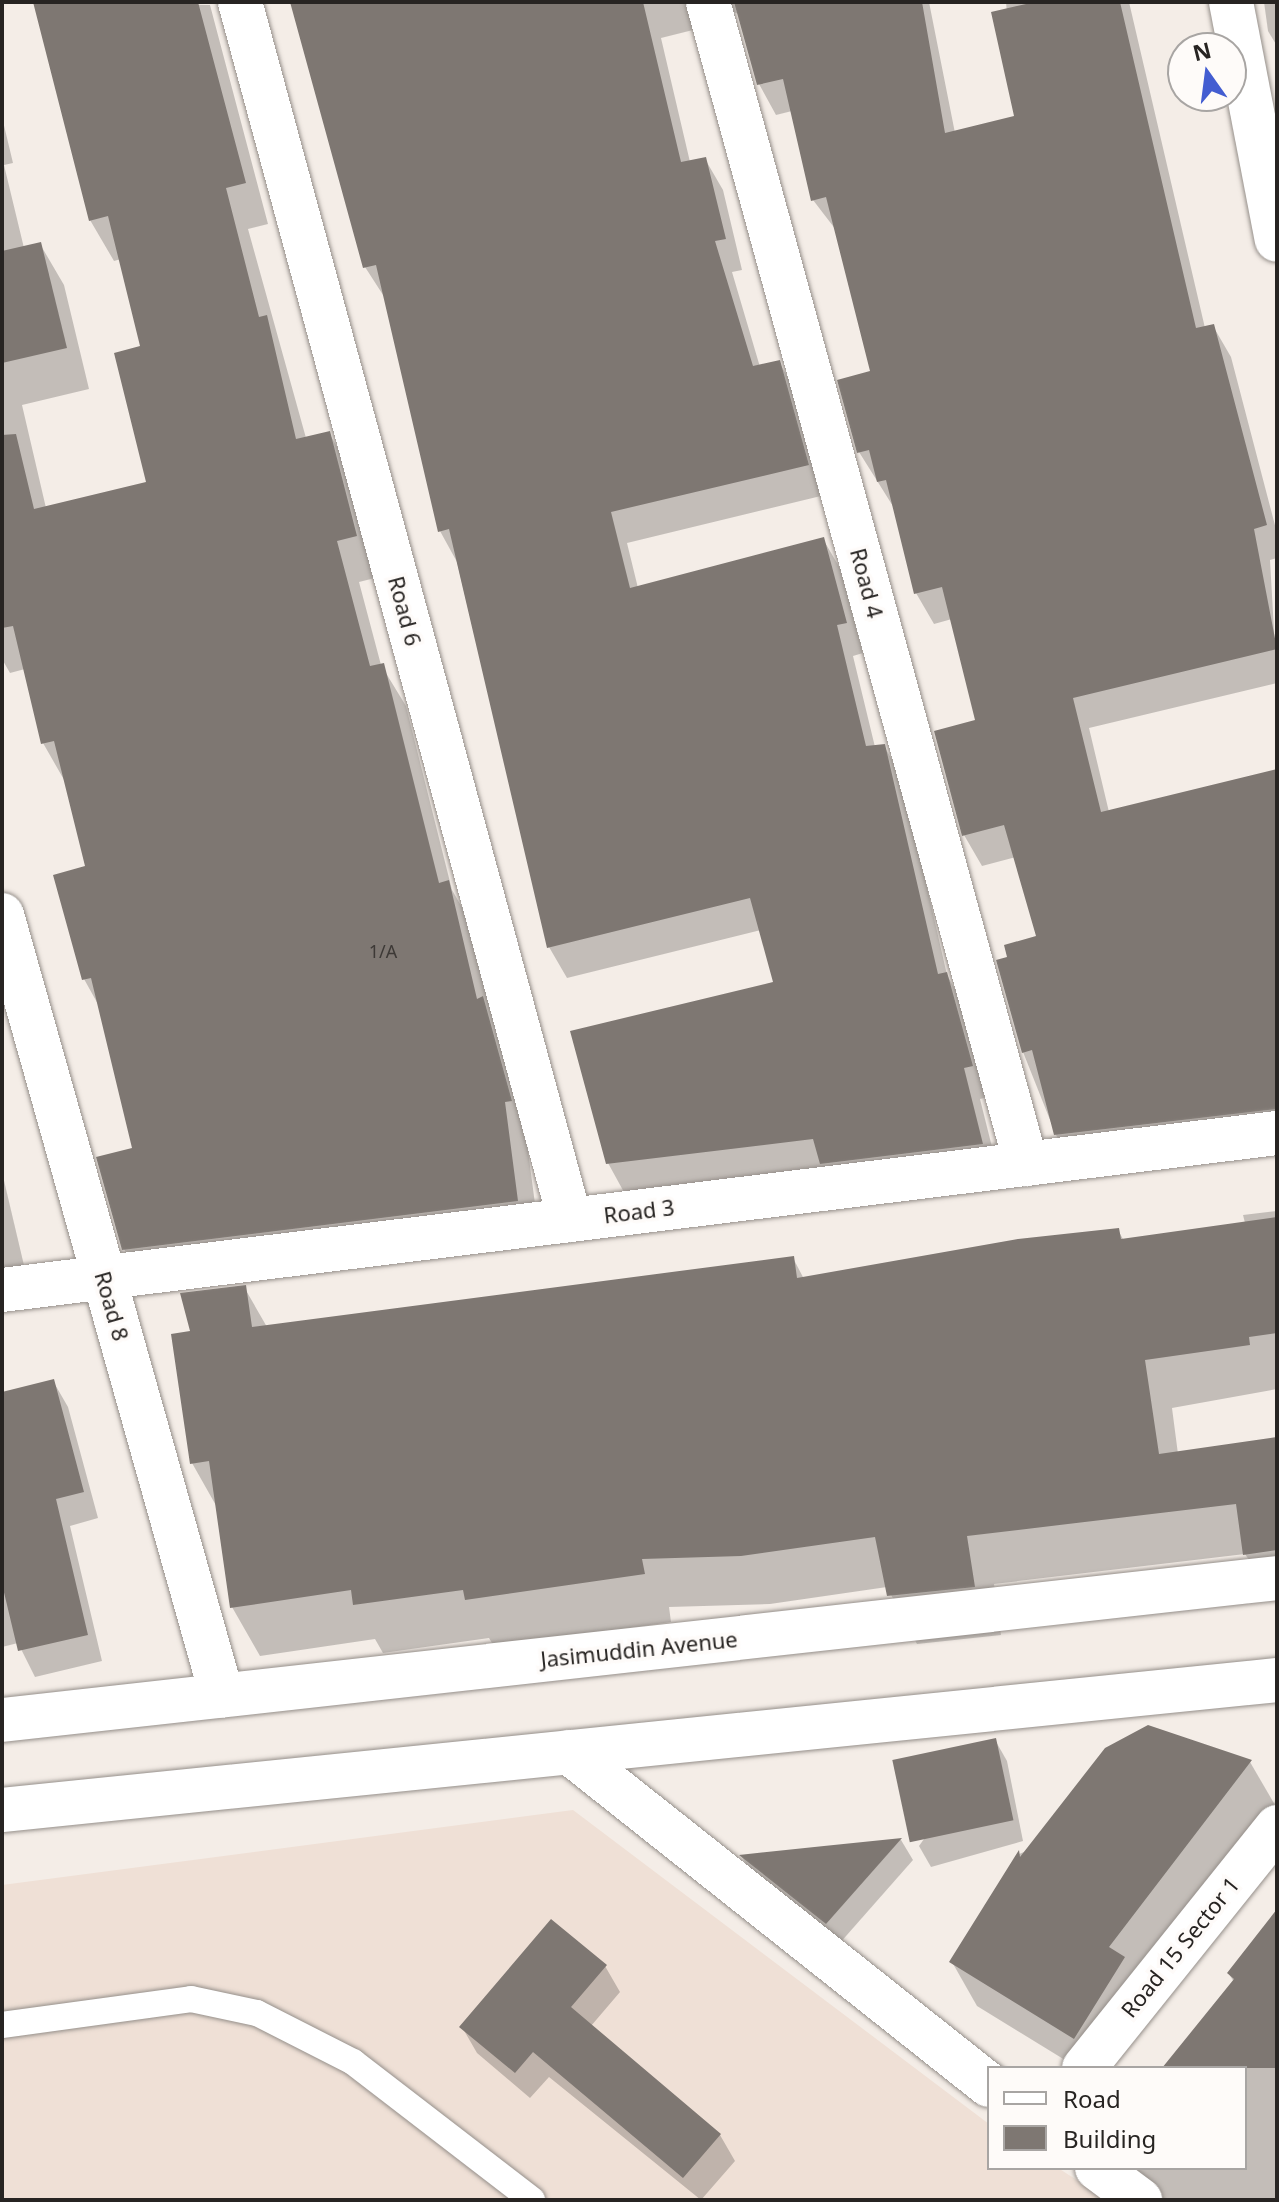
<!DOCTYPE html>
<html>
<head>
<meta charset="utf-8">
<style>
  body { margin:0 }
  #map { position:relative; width:1279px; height:2202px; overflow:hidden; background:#f4ede7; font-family:"Noto Sans",sans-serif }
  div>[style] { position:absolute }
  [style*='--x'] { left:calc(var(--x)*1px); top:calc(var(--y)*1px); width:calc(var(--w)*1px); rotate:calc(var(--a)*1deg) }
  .built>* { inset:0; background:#efe0d6 }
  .shadow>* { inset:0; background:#0003 }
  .building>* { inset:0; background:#7e7772; transform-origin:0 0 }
  .roads { filter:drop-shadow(0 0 2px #958f8a) drop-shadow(0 0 2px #958f8a) }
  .lane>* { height:26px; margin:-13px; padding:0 13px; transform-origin:13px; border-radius:13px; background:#fff }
  .street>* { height:44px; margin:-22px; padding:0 22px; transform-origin:22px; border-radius:22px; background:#fff }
  .secondary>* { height:44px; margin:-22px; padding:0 22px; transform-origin:22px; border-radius:22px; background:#fff }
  span { translate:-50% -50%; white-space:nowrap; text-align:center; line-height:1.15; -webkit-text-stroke:7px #fefbf9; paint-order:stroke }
  .number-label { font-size:18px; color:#3d3936 }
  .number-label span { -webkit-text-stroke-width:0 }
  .street-label { font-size:22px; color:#272422 }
  .frame { position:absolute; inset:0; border:4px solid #272422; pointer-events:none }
  .legend { position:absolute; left:987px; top:2066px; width:260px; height:104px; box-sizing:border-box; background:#fefbf9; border:2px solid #a8a5a3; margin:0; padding:10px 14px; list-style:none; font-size:24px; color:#272422 }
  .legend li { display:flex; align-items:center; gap:16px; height:40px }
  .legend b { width:40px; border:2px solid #a8a5a3 }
  .north { position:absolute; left:1167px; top:32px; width:80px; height:80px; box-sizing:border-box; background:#fefbf9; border:2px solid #a8a5a3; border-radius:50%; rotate:346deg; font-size:22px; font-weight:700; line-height:32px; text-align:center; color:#272422 }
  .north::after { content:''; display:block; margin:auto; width:28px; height:36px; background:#435dd1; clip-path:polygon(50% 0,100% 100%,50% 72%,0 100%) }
</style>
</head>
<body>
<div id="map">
  <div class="built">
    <div style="clip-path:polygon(573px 1810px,989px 2124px,989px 2168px,1058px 2168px,1108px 2200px,2px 2200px,2px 1885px)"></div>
  </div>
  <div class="shadow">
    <div style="clip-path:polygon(35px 2px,210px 5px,268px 224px,248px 229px,306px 438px,329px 433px,353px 474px,379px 577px,359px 582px,381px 665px,406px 706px,452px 890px,471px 923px,527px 1143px,540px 1242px,148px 1290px,124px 1249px,134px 1149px,99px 1006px,84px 979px,88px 868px,67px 785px,43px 743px,25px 669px,10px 673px,2px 659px,2px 117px,13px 163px,4px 165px,24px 248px,40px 244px,64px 285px,89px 389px,22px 405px,46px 508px,148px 484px,143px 348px,121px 259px,114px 261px,90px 220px)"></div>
    <div style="clip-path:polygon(293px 2px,929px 2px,955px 133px,1016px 118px,1006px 2px,1129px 2px,1205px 328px,1213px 326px,1231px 357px,1277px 533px,1277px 558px,1270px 560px,1277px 683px,1089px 728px,1109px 812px,1277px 771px,1277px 1140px,1073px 1165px,1056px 1135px,1023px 1052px,1009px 958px,1038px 938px,1016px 857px,982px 866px,964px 835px,978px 722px,952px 619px,934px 624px,916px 593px,896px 511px,859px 452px,872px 373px,836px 230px,813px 200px,792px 111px,776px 115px,759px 84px,739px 14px,720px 8px,701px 28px,661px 38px,690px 162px,705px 159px,723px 190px,742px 270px,732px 272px,760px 367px,779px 362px,797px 393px,825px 495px,627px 543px,638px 588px,823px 539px,841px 570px,863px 653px,853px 656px,875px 747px,884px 746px,902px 777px,947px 975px,964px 1005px,989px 1097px,980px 1099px,999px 1175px,625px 1194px,608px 1163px,775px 984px,761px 930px,567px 978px,549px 947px,457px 562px,440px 531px,385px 298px,365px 267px)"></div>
    <div style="clip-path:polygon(1264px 2px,1277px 2px,1277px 46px,1268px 31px)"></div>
    <div style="clip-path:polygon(2px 1172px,31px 1295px,2px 1302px)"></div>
    <div style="clip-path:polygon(1277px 1211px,1277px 1389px,1172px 1408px,1178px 1454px,1277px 1439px,1277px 1602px,1245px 1554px,994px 1584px,1001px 1635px,917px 1644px,887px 1587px,770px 1604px,669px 1607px,671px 1622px,495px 1648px,489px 1638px,383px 1653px,375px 1639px,260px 1656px,232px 1607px,218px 1509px,192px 1463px,192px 1333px,244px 1287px,267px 1327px,793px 1258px,804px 1279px,1118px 1230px,1124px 1241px,1245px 1223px,1243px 1215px)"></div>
    <div style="clip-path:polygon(53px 1381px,68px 1407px,98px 1518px,70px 1526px,102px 1661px,35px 1677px,18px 1643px,2px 1647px,2px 1395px)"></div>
    <div style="clip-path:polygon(995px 1740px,1007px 1761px,1023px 1841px,931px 1867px,919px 1846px)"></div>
    <div style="clip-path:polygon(1250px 1762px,1275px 1805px,1078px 2068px,977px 2006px,952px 1962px,1019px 1854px)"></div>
    <div style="clip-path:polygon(901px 1840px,913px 1860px,839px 1944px,754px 1876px,742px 1857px)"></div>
    <div style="clip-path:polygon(1277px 1912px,1277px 2200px,1147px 2200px,1128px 2168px,1245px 2168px,1245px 2068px,1177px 2068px,1234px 1982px,1229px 1974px)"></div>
    <div style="clip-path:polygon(605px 1966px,620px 1992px,591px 2026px,720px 2135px,735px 2161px,701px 2200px,549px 2077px,530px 2098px,477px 2053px,462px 2027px)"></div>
  </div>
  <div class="building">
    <div style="clip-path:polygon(33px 2px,198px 2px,246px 183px,226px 188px,259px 317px,267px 315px,296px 439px,330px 431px,357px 536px,337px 541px,370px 666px,384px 663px,439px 883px,449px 880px,477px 999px,483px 996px,512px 1101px,505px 1102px,518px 1201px,122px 1250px,96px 1157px,132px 1148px,91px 978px,82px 980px,53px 875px,85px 866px,54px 741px,41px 744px,13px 626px,2px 628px,2px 435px,16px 434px,34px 509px,146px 482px,114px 353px,140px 346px,108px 216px,89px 221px)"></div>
    <div style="clip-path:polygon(290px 2px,643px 2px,681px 162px,706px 157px,726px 239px,715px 241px,753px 366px,780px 360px,809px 465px,611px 512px,630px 588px,824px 537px,847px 623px,837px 625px,866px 746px,885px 744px,938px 974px,947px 972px,973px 1066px,964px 1068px,983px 1144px,820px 1164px,813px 1139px,606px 1164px,570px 1031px,773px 982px,750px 898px,547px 948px,449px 529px,438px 532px,376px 265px,363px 268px)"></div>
    <div style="clip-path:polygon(734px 2px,922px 2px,945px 133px,1014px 116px,991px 12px,1035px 2px,1120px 2px,1196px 328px,1214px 324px,1267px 525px,1254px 529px,1277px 649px,1073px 698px,1101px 812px,1277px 769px,1277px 1109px,1054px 1135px,1032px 1050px,1022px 1053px,996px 960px,1007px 957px,1004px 945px,1036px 936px,1004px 825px,962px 836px,934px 731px,975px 720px,942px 587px,914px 594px,886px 480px,877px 482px,869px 450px,857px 453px,837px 380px,870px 371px,826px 197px,811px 201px,783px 79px,757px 85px)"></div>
    <div style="clip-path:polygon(41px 242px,67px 348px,2px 363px,2px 251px)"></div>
    <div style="clip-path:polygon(1277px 1217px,1277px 1333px,1249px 1337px,1250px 1345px,1145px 1360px,1159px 1454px,1277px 1437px,1277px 1550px,1243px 1555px,1236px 1504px,967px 1536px,975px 1587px,887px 1596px,875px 1537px,741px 1556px,642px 1559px,645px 1574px,465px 1600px,463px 1590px,353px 1605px,351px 1590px,230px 1608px,209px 1461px,190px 1464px,171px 1334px,190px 1331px,180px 1293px,246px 1285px,252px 1327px,794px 1256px,797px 1278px,1018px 1239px,1119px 1228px,1121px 1239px)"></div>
    <div style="clip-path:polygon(54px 1379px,84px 1492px,56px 1499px,88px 1635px,18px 1651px,2px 1584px,2px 1392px)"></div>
    <div style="clip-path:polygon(1148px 1725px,1252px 1760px,1109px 1947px,1125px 1957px,1074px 2039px,949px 1962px,1019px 1850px,1020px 1857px,1105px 1748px)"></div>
    <div style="left:996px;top:1738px;width:84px;height:106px;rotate:78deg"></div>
    <div style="clip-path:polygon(902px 1838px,826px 1924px,739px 1855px,824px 1846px)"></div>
    <div style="clip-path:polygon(1277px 1909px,1277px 2068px,1162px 2068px,1234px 1979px,1227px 1973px)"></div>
    <div style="clip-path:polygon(551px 1919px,607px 1965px,571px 2007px,721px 2134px,683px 2178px,533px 2052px,515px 2073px,459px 2027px)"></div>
  </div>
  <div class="roads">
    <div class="lane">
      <div style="--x:2;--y:2025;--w:191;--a:-7.8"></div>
      <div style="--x:191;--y:1999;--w:67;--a:12"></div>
      <div style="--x:257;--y:2013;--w:108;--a:27"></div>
      <div style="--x:353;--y:2062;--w:226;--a:37.6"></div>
    </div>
    <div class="street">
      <div style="--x:240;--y:2;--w:1262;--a:74.84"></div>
      <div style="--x:708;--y:2;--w:1205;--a:74.69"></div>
      <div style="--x:1231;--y:2;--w:242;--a:79.1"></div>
      <div style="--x:2;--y:915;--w:811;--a:74.27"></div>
      <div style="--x:2;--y:1290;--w:1285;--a:-7.02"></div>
      <div style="--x:569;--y:1752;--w:536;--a:38.41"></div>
      <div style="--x:1084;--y:2068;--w:309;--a:-51.3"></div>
      <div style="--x:1097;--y:2168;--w:54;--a:36.7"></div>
    </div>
    <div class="secondary">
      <div style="--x:2;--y:1720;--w:1283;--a:-6.35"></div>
      <div style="--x:2;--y:1810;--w:1282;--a:-5.82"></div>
    </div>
  </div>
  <div class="number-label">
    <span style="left:383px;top:951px">1/A</span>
  </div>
  <div class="street-label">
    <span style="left:867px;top:583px;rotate:75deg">Road 4</span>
    <span style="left:405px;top:611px;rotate:75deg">Road 6</span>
    <span style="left:639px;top:1211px;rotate:-7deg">Road 3</span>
    <span style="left:112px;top:1306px;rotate:74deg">Road 8</span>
    <span style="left:639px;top:1649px;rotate:-6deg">Jasimuddin Avenue</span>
    <span style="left:1180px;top:1947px;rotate:-51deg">Road 15 Sector 1</span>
  </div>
  <div class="frame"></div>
  <ul class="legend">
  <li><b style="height:10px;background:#fff"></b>Road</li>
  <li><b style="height:22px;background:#7e7772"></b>Building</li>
  </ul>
  <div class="north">N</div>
</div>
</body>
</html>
